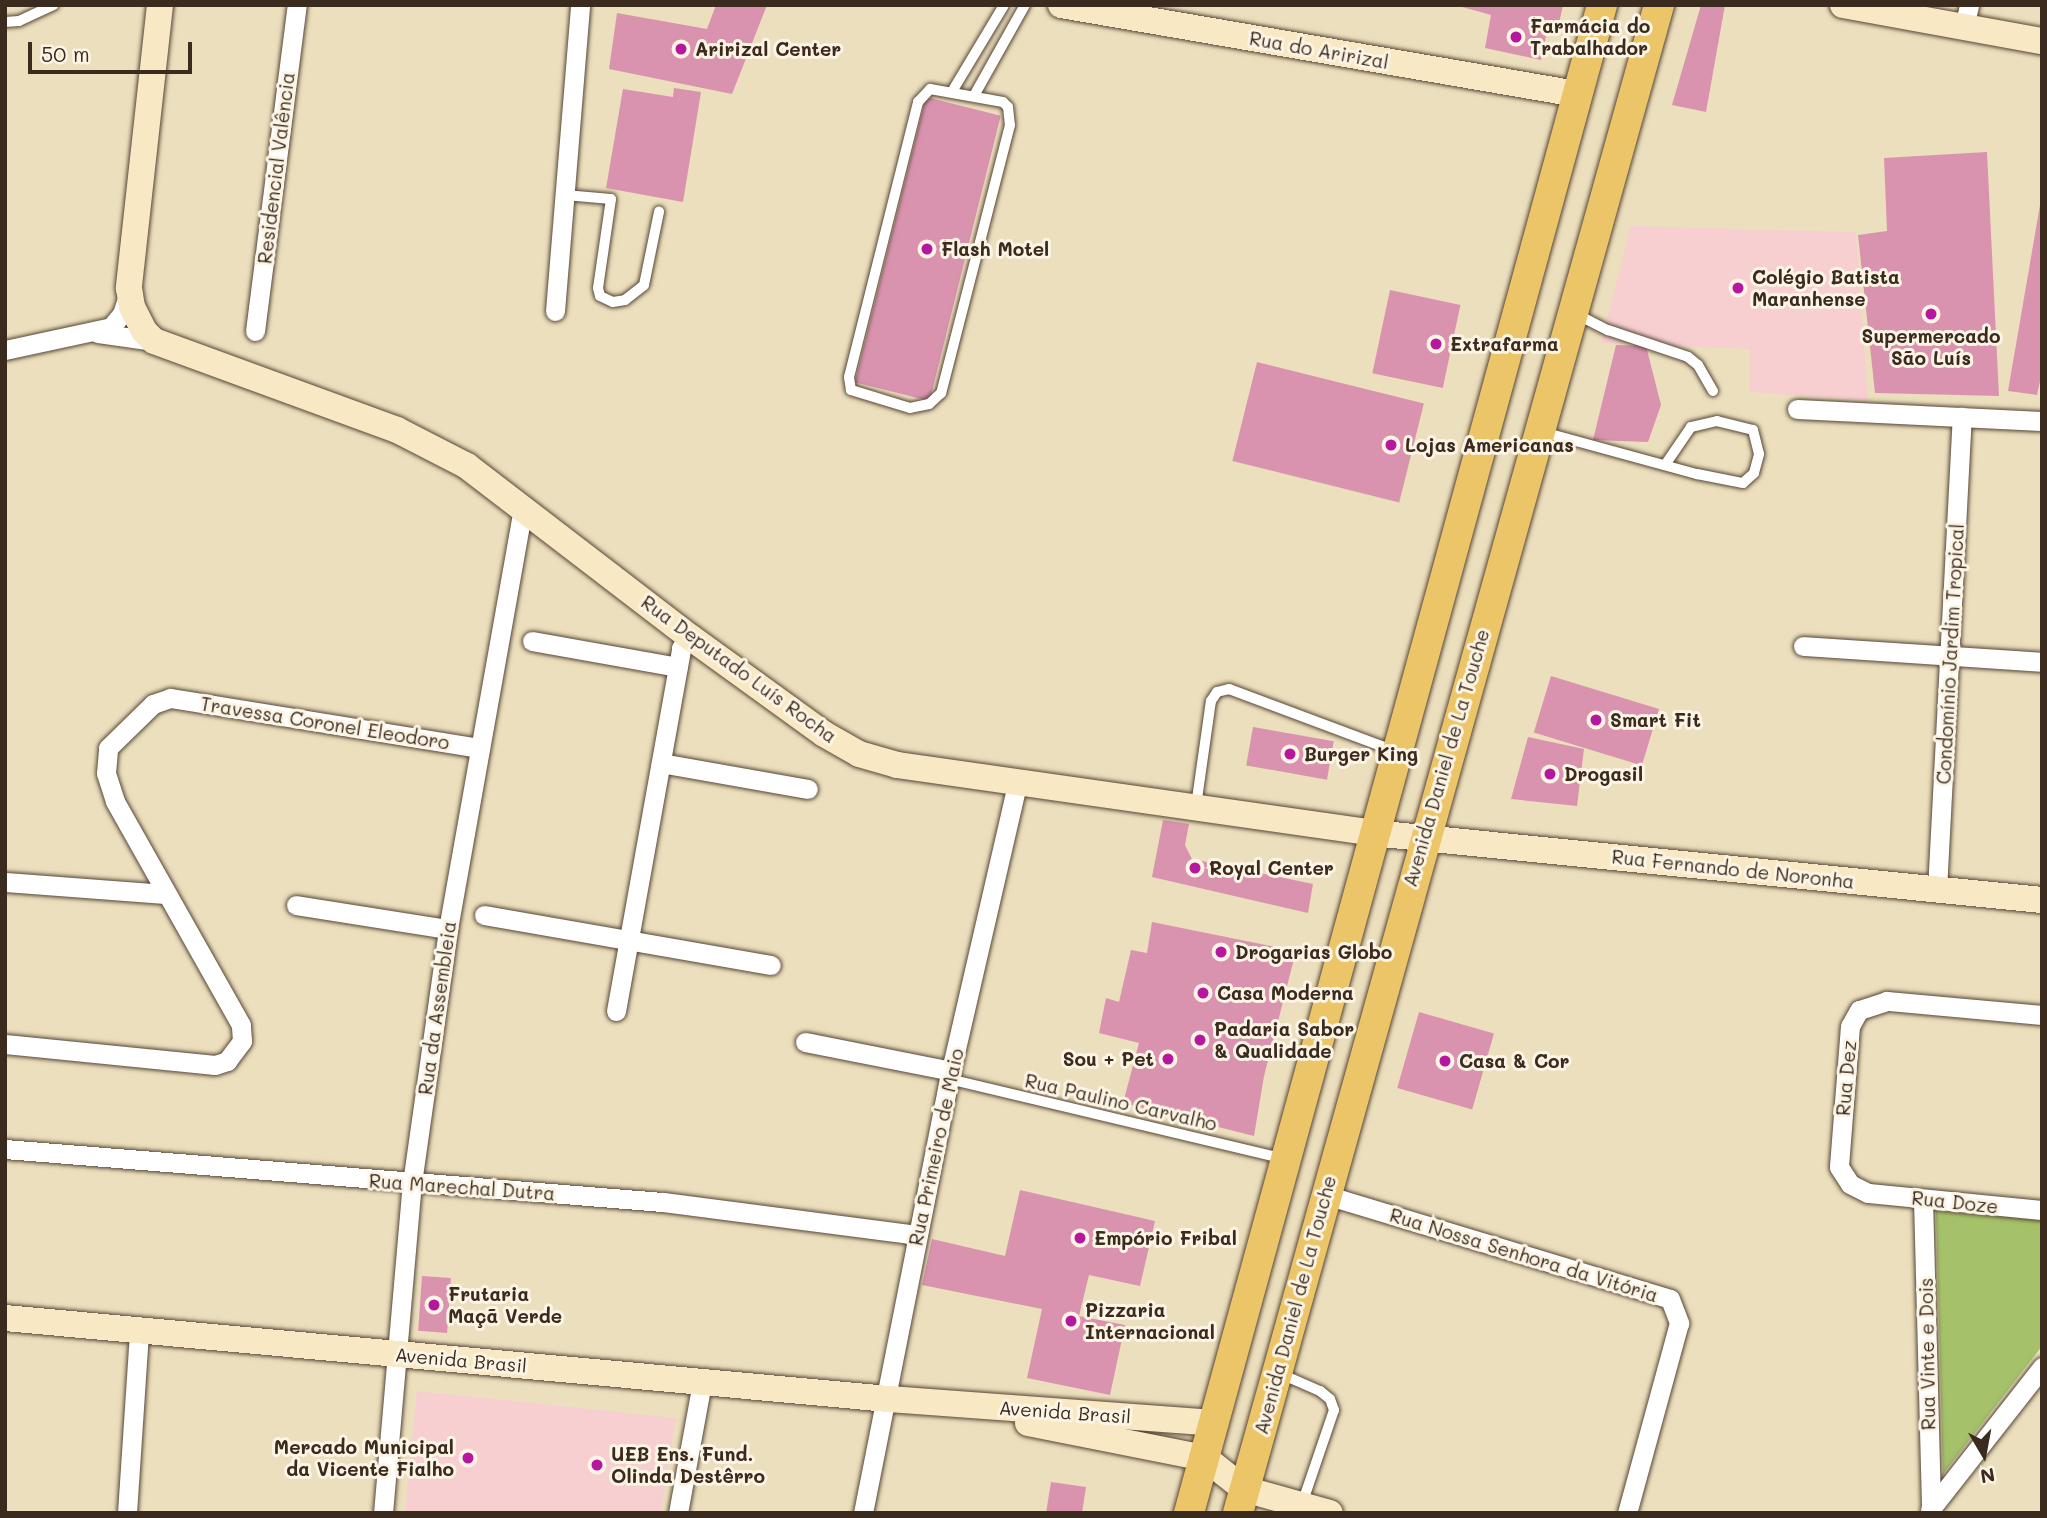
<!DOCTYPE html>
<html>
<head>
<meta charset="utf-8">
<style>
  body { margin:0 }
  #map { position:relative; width:2047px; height:1518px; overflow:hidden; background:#ecdfbd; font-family:Mali,sans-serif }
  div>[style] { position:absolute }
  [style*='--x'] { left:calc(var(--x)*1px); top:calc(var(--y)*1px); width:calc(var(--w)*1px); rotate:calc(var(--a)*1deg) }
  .built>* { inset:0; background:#f7cfd1 }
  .green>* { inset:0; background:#a5c26a }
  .building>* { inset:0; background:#da93af; transform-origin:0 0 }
  .roads { filter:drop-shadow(0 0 2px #564536) drop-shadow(0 0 2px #564536) }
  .lane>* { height:10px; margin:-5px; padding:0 5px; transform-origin:5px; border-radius:5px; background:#fff }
  .street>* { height:19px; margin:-9.5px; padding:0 9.5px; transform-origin:9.5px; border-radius:9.5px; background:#fff }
  .secondary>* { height:26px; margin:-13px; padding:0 13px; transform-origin:13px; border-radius:13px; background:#f8e8c3 }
  .primary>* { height:30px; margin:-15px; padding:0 15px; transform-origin:15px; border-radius:15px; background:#edc569 }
  .dots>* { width:19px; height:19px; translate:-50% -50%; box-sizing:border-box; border:4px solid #fcf5e5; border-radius:50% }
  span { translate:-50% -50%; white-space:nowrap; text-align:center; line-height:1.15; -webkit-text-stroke:6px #fcf5e5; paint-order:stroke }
  .poi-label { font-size:19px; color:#3b2a1e; font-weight:700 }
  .left { translate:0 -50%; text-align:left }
  .right { translate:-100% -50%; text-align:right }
  .street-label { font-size:19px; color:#3b2a1e }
  .frame { position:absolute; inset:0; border:7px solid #3b2a1e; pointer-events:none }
  .north { position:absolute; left:1949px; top:1420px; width:70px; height:70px; -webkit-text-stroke:5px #fcf5e5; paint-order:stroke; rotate:170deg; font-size:19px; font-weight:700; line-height:28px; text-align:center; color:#3b2a1e }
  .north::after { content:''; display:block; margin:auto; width:24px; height:32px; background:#3b2a1e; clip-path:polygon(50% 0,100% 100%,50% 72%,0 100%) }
  .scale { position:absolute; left:28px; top:42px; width:164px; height:32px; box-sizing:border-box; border:4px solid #3b2a1e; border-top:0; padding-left:9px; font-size:21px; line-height:24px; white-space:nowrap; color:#3b2a1e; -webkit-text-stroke:5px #fcf5e5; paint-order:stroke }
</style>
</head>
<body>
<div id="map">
  <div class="built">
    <div style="clip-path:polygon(1631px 226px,1856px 232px,1868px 400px,1750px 392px,1750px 349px,1601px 343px)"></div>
    <div style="clip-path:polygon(417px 1391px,676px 1418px,661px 1513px,405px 1513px)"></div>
  </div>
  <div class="green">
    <div style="clip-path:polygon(1936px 1211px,2042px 1220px,2042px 1346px,1943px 1474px)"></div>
  </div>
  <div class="building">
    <div style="clip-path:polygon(716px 5px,767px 5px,732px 94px,609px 69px,617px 13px,707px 29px)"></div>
    <div style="clip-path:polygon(1455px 5px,1563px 5px,1558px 28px,1548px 27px,1541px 60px,1485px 48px,1491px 15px)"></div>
    <div style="clip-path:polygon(1701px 5px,1725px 5px,1706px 112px,1672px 105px)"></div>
    <div style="clip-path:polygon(674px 88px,701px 92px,683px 202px,606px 188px,623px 89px,673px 97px)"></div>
    <div style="left:926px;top:97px;width:77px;height:294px;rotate:14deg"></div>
    <div style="clip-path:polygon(1987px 152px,1999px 396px,1875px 393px,1858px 235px,1887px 231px,1884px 158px)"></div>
    <div style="clip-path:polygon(2040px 205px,2042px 372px,2037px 395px,2008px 391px)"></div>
    <div style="left:1390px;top:290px;width:72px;height:85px;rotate:12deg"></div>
    <div style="clip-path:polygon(1616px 345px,1646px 346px,1661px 405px,1648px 442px,1593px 440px)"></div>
    <div style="left:1257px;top:362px;width:172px;height:102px;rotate:14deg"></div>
    <div style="left:1551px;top:676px;width:113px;height:59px;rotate:17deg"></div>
    <div style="left:1253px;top:727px;width:82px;height:39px;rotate:10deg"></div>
    <div style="clip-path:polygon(1528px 737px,1584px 749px,1577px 806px,1511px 799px)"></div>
    <div style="clip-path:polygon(1163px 820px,1189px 824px,1185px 845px,1192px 859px,1313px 884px,1308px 913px,1152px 877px)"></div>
    <div style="clip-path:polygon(1152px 922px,1296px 951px,1264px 1076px,1254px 1136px,1123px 1103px,1139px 1043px,1099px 1033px,1106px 998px,1119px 1002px,1131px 950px,1147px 953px)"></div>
    <div style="left:1419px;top:1012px;width:78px;height:79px;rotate:16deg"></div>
    <div style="clip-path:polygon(1020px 1190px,1155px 1221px,1140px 1286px,1089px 1275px,1079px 1316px,1125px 1325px,1110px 1395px,1027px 1378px,1042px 1309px,922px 1285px,932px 1239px,1005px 1256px)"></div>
    <div style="left:422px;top:1276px;width:29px;height:55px;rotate:4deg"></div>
    <div style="clip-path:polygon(1051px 1482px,1086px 1487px,1082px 1513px,1046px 1513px)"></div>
  </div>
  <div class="roads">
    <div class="lane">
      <div style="--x:5;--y:22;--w:14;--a:-4"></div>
      <div style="--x:19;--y:21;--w:38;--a:-25"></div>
      <div style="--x:930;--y:89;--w:74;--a:10.1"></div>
      <div style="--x:1003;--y:102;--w:7;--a:45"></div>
      <div style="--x:1008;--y:107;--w:18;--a:84"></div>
      <div style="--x:1010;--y:125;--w:277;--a:104.4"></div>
      <div style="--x:941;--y:393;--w:16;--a:137"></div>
      <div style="--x:929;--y:404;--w:19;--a:168"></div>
      <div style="--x:910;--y:408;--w:62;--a:-163"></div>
      <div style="--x:851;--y:390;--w:13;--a:-99"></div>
      <div style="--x:849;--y:377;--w:284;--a:-75.9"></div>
      <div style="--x:918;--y:102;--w:18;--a:-47"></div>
      <div style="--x:953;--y:90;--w:99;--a:-59"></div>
      <div style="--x:975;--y:94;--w:102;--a:-60.7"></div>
      <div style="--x:565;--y:195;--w:46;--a:5"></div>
      <div style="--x:611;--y:199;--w:90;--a:98.3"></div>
      <div style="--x:598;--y:288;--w:8;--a:76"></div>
      <div style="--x:600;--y:296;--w:14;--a:25"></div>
      <div style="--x:613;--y:302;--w:12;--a:-9"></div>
      <div style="--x:625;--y:300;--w:24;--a:-38"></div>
      <div style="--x:644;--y:285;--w:75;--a:-78.4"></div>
      <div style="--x:1576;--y:314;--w:36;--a:27"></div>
      <div style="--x:1608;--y:330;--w:84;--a:18.6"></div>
      <div style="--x:1688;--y:357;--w:13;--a:39"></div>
      <div style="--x:1698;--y:365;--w:30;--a:60"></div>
      <div style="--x:1543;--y:432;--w:160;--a:15.3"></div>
      <div style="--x:1697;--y:474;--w:47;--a:11.1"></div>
      <div style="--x:1743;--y:483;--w:15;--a:-42"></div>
      <div style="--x:1754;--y:473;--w:20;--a:-75"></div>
      <div style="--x:1759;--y:454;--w:25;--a:-104"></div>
      <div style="--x:1753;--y:430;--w:37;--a:-166"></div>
      <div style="--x:1717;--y:421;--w:27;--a:167"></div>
      <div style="--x:1691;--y:427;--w:46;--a:124.4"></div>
      <div style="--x:1196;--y:806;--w:106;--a:-81.9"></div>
      <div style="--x:1211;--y:701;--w:11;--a:-56"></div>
      <div style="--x:1217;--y:692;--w:12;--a:-14"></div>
      <div style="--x:1229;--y:689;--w:177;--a:20.5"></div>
      <div style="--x:949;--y:1079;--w:341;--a:13.4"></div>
      <div style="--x:1281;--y:1374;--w:43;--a:23.6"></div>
      <div style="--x:1320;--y:1391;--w:13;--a:39"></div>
      <div style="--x:1330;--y:1399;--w:12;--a:70"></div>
      <div style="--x:1334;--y:1410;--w:99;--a:108.8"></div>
    </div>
    <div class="street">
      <div style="--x:1964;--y:27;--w:23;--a:-77"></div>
      <div style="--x:555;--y:311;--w:307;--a:-85.3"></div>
      <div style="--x:255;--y:331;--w:329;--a:-82.7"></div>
      <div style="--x:98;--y:333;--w:57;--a:8.1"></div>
      <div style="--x:5;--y:350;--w:108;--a:-12.2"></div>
      <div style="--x:111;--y:327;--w:17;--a:-50"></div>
      <div style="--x:122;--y:314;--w:23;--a:-72"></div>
      <div style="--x:1797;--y:409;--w:245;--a:2.8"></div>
      <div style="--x:532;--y:641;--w:148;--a:10.1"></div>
      <div style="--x:1803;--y:646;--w:240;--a:3.8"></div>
      <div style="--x:661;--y:763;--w:149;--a:10"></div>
      <div style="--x:5;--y:882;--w:161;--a:4.3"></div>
      <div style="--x:1937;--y:890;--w:474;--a:-87"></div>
      <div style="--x:296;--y:905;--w:154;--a:9"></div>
      <div style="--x:484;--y:915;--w:291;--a:9.9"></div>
      <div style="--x:616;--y:1011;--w:369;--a:-79.8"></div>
      <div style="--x:681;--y:648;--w:14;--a:-51"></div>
      <div style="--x:2042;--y:1015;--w:156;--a:-174.8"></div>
      <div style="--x:1887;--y:1001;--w:29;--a:162"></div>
      <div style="--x:1859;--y:1010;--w:18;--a:119"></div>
      <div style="--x:1850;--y:1026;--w:141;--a:94.5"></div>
      <div style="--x:1839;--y:1167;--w:20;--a:57"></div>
      <div style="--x:1850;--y:1184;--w:20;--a:27"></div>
      <div style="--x:1868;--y:1193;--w:175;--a:5.6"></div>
      <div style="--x:805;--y:1042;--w:149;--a:11.2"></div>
      <div style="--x:5;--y:1044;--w:211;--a:5.7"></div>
      <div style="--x:215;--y:1065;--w:13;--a:-18"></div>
      <div style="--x:227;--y:1061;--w:25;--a:-53"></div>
      <div style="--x:242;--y:1041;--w:16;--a:-94"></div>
      <div style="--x:241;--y:1025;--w:257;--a:-119.4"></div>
      <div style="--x:115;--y:801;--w:29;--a:-108"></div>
      <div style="--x:106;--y:773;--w:25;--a:-85"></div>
      <div style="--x:108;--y:748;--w:63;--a:-44.4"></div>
      <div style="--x:153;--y:704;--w:18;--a:-19"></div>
      <div style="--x:170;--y:698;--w:314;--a:9.2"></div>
      <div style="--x:5;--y:1149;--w:660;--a:4.61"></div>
      <div style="--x:663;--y:1202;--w:256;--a:7.4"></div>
      <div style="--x:1326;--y:1195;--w:359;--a:16.8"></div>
      <div style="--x:1670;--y:1299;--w:26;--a:69"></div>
      <div style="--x:1679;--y:1323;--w:197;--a:105.3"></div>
      <div style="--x:1923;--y:1199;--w:314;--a:88.5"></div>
      <div style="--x:1930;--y:1510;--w:182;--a:-51.9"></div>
      <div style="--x:127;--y:1513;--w:182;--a:-86.2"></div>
      <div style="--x:383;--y:1513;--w:331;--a:-85"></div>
      <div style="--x:412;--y:1183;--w:257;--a:-81.9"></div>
      <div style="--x:448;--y:929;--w:429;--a:-79.9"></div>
      <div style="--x:678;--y:1513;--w:133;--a:-79.6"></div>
      <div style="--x:863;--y:1513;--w:442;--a:-78.8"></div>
      <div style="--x:949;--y:1079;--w:303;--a:-77"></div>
    </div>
    <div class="secondary">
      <div style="--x:160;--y:5;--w:285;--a:96.3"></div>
      <div style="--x:129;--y:288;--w:19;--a:81"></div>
      <div style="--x:132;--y:307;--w:27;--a:63"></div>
      <div style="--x:144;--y:331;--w:14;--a:45"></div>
      <div style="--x:154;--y:341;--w:259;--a:20.1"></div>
      <div style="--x:397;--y:430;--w:79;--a:27.2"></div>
      <div style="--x:467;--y:466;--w:281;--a:37.5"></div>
      <div style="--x:690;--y:637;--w:165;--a:35.9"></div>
      <div style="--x:824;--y:734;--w:40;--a:29.7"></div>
      <div style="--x:859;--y:754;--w:40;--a:16"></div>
      <div style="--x:897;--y:765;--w:481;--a:8.1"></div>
      <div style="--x:1373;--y:833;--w:672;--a:5.72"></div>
      <div style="--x:1061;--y:5;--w:524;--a:9.79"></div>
      <div style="--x:1843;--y:5;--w:202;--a:10.3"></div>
      <div style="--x:5;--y:1318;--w:888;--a:5.24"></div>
      <div style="--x:889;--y:1399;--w:326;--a:4.2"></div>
      <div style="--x:1028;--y:1423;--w:180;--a:11.2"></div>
      <div style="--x:1205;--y:1458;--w:50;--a:38.5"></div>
      <div style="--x:1244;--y:1489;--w:89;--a:15.6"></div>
    </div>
    <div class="primary">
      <div style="--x:1189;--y:1513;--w:1564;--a:-74.68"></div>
      <div style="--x:1238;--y:1513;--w:1566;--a:-74.4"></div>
    </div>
  </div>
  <div class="dots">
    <div style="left:1516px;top:37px;background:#b5179e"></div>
    <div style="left:681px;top:49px;background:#b5179e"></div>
    <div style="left:927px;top:249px;background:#b5179e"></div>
    <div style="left:1738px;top:288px;background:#b5179e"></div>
    <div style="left:1931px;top:314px;background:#b5179e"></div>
    <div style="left:1436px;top:344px;background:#b5179e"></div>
    <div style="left:1391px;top:445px;background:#b5179e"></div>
    <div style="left:1596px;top:720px;background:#b5179e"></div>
    <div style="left:1290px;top:754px;background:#b5179e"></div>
    <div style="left:1550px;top:774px;background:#b5179e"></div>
    <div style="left:1195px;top:868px;background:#b5179e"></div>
    <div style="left:1221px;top:952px;background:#b5179e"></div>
    <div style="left:1203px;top:993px;background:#b5179e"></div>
    <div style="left:1200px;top:1040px;background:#b5179e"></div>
    <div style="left:1168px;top:1059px;background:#b5179e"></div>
    <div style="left:1445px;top:1061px;background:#b5179e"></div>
    <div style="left:1080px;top:1238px;background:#b5179e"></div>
    <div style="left:434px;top:1305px;background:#b5179e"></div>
    <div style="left:1071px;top:1321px;background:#b5179e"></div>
    <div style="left:468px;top:1458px;background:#b5179e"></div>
    <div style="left:597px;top:1465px;background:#b5179e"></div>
  </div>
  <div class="poi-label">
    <span class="left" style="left:1530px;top:37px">Farmácia do<br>Trabalhador</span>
    <span class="left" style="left:695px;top:49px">Aririzal Center</span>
    <span class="left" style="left:941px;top:249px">Flash Motel</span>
    <span class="left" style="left:1752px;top:288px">Colégio Batista<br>Maranhense</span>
    <span style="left:1931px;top:347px">Supermercado<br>São Luís</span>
    <span class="left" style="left:1450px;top:344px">Extrafarma</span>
    <span class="left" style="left:1405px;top:445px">Lojas Americanas</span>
    <span class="left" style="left:1610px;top:720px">Smart Fit</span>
    <span class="left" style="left:1304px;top:754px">Burger King</span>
    <span class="left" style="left:1564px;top:774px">Drogasil</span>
    <span class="left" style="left:1209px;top:868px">Royal Center</span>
    <span class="left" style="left:1235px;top:952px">Drogarias Globo</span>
    <span class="left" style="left:1217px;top:993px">Casa Moderna</span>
    <span class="left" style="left:1214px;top:1040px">Padaria Sabor<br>&amp; Qualidade</span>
    <span class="right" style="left:1154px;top:1059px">Sou + Pet</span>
    <span class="left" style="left:1459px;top:1061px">Casa &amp; Cor</span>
    <span class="left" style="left:1094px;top:1238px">Empório Fribal</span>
    <span class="left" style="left:448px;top:1305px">Frutaria<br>Maçã Verde</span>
    <span class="left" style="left:1085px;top:1321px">Pizzaria<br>Internacional</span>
    <span class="right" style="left:454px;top:1458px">Mercado Municipal<br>da Vicente Fialho</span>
    <span class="left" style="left:611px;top:1465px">UEB Ens. Fund.<br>Olinda Destêrro</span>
  </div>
  <div class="street-label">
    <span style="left:1319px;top:50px;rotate:10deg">Rua do Aririzal</span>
    <span style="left:276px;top:168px;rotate:-83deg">Residencial Valência</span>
    <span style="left:1950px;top:654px;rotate:-87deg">Condomínio Jardim Tropical</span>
    <span style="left:739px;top:669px;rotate:36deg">Rua Deputado Luís Rocha</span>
    <span style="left:325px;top:723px;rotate:9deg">Travessa Coronel Eleodoro</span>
    <span style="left:1446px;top:758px;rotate:-74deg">Avenida Daniel de La Touche</span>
    <span style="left:1733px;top:869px;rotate:6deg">Rua Fernando de Noronha</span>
    <span style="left:437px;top:1008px;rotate:-82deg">Rua da Assembleia</span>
    <span style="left:1846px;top:1078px;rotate:-85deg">Rua Dez</span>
    <span style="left:1121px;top:1102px;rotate:13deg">Rua Paulino Carvalho</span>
    <span style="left:936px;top:1147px;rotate:-78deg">Rua Primeiro de Maio</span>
    <span style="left:462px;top:1187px;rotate:4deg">Rua Marechal Dutra</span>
    <span style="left:1955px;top:1202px;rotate:6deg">Rua Doze</span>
    <span style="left:1524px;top:1255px;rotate:17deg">Rua Nossa Senhora da Vitória</span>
    <span style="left:1295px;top:1305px;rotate:-75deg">Avenida Daniel de La Touche</span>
    <span style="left:1927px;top:1354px;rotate:-91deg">Rua Vinte e Dois</span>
    <span style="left:461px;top:1360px;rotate:5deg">Avenida Brasil</span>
    <span style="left:1065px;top:1412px;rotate:4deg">Avenida Brasil</span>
  </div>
  <div class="frame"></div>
  <div class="north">N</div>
  <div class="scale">50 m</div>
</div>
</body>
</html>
